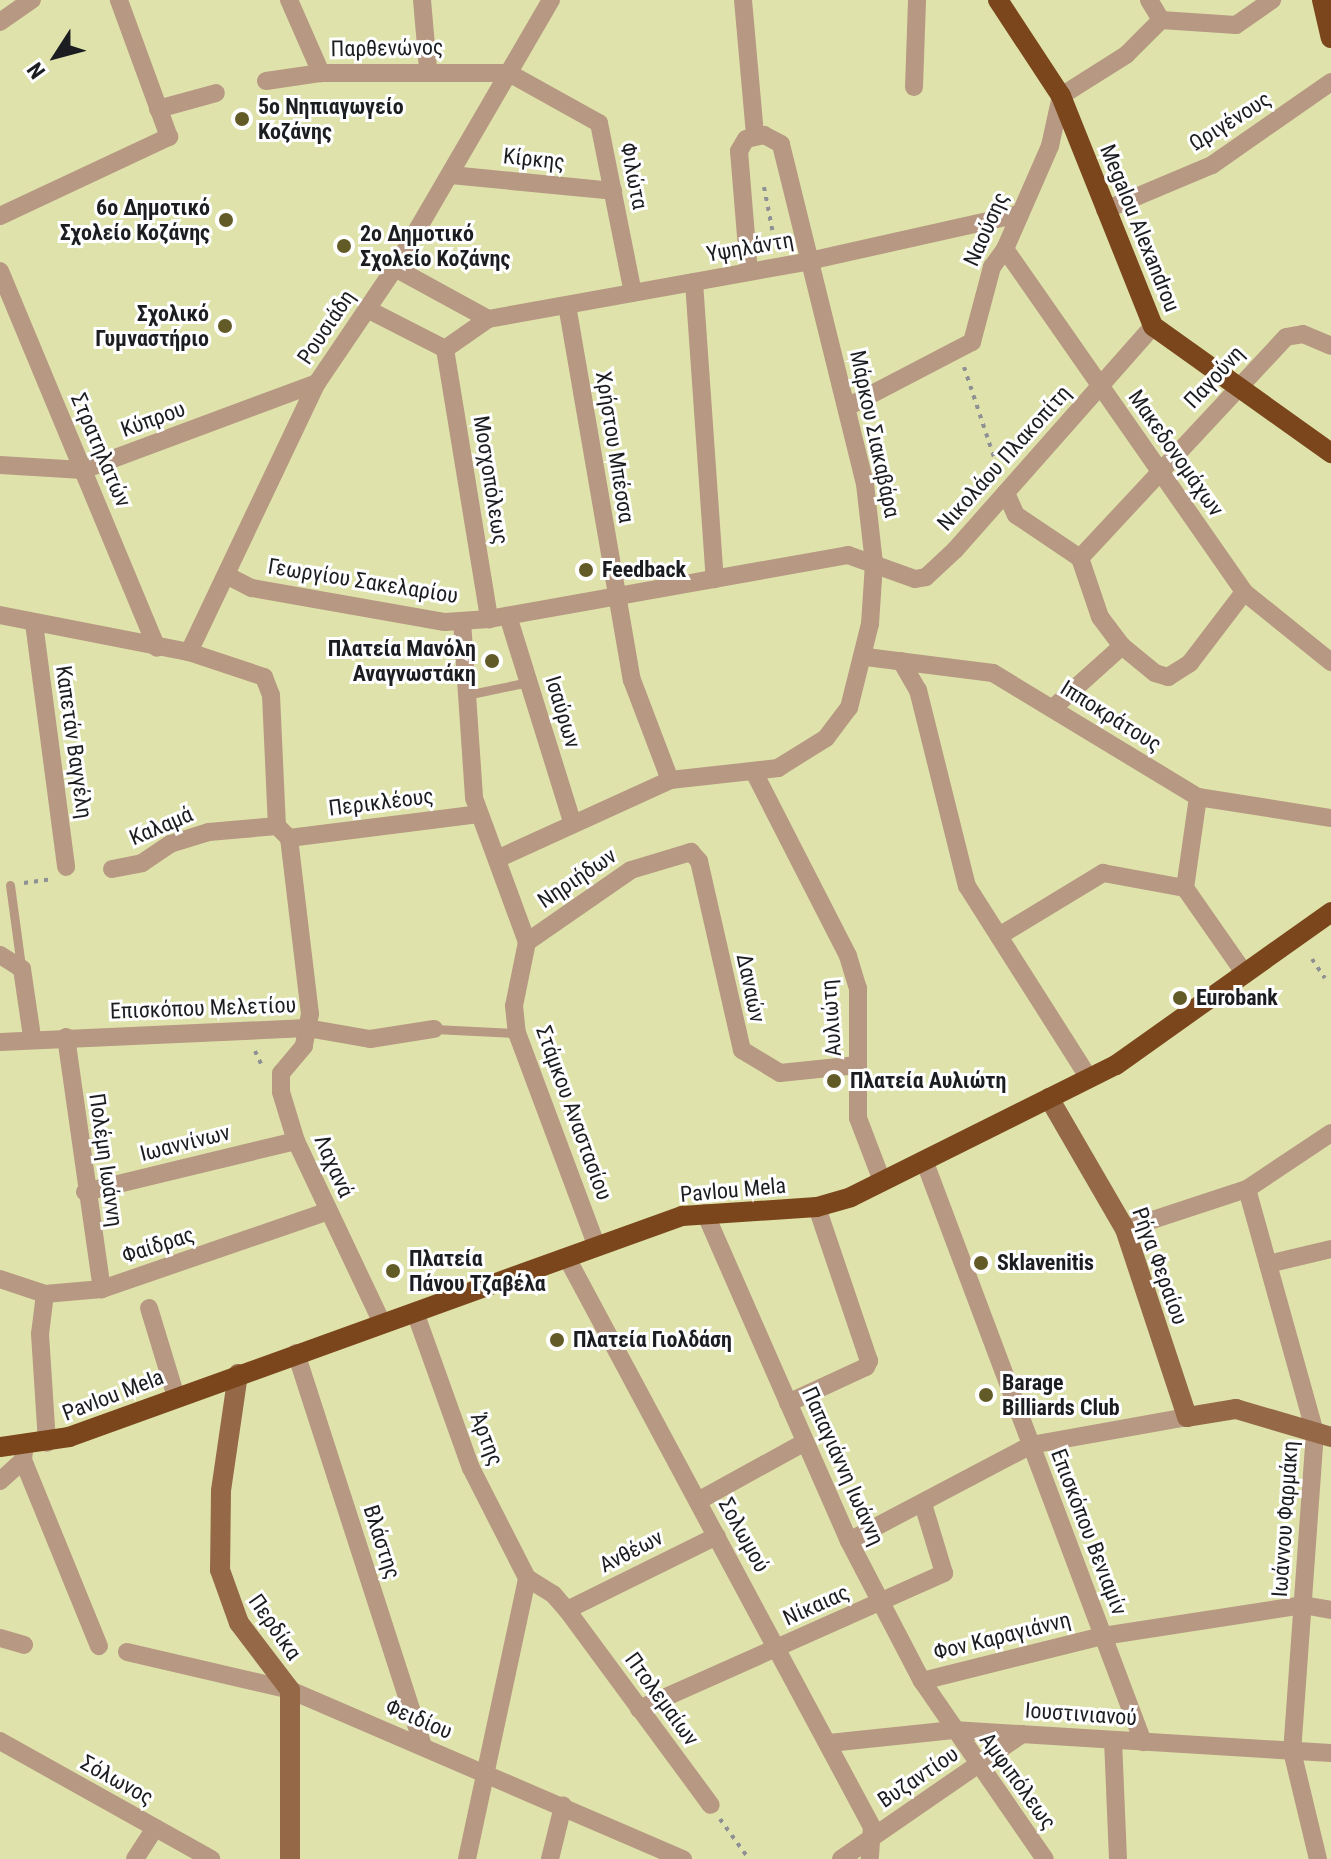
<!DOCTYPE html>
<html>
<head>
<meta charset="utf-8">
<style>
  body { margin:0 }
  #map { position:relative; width:1331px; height:1859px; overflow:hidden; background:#f7f9fd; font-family:"Roboto Condensed",sans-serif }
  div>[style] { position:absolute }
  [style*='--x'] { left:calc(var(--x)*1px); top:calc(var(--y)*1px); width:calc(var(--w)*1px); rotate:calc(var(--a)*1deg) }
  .green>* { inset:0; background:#dfe3ab; transform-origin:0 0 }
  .path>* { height:4px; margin-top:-2px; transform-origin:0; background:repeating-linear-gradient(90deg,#8e9094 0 4px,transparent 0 10px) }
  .lane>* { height:9px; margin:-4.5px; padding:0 4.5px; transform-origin:4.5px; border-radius:4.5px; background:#b79882 }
  .street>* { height:18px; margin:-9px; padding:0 9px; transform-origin:9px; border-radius:9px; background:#b79882 }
  .secondary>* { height:20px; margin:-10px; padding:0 10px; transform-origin:10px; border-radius:10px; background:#956848 }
  .primary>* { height:20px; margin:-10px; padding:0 10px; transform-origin:10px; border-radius:10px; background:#7b461b }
  .dots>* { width:22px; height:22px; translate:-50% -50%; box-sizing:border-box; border:4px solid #fff; border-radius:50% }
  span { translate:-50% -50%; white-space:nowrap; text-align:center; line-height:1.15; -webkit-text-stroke:6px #fff; paint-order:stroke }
  .street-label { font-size:22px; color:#1b1d21 }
  .poi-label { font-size:22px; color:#1b1d21; font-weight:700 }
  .left { translate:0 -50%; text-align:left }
  .right { translate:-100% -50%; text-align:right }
  .north { position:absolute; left:16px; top:16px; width:80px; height:80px; -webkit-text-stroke:6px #fff; paint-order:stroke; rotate:234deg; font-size:22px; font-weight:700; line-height:32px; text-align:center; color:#1b1d21 }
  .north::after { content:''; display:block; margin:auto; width:28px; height:36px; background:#1b1d21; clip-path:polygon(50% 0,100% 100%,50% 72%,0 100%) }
</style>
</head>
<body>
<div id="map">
  <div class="green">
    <div style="left:0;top:0;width:1331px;height:1859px"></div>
  </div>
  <div class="path">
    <div style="--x:764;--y:187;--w:58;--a:79.1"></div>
    <div style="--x:964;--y:367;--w:111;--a:71.6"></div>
    <div style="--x:24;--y:883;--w:27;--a:-8"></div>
    <div style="--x:1312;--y:959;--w:23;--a:56"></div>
    <div style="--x:255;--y:1051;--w:19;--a:65"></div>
    <div style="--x:720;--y:1819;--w:49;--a:54.1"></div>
  </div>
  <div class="lane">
    <div style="--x:466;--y:695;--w:64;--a:-11.7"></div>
    <div style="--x:10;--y:885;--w:82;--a:82.3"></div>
    <div style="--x:434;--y:1029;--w:83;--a:2.8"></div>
  </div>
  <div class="street">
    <div style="--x:289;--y:0;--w:80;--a:66.3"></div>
    <div style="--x:422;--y:0;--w:69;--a:85"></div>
    <div style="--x:743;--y:0;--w:136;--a:84.9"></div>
    <div style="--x:1149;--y:0;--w:23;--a:59"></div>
    <div style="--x:0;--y:22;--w:39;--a:-35"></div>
    <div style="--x:266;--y:81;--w:56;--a:-8.3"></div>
    <div style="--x:321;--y:73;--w:188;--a:0"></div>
    <div style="--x:509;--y:73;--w:103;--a:29.1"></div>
    <div style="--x:599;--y:123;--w:173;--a:78.7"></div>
    <div style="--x:914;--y:87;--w:87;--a:-88"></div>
    <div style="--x:158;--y:109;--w:60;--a:-15.4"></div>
    <div style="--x:451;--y:175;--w:163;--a:5.6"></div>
    <div style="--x:1105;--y:210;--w:116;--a:-22.8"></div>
    <div style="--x:1212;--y:165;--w:145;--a:-34.9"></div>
    <div style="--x:0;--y:216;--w:187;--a:-25.1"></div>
    <div style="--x:169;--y:137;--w:146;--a:-110.1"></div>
    <div style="--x:1005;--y:249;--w:418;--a:55.1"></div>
    <div style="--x:1244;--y:592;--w:112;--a:38.8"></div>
    <div style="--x:395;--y:268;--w:106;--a:28.7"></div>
    <div style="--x:0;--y:271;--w:408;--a:67.4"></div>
    <div style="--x:694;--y:282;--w:298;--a:86"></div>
    <div style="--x:567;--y:305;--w:381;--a:80.2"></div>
    <div style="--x:632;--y:680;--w:107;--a:69.2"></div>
    <div style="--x:367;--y:309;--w:88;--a:27.1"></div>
    <div style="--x:445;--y:349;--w:52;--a:-34.9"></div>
    <div style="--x:488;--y:319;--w:326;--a:-10.2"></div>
    <div style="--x:809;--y:261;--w:215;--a:-12.6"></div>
    <div style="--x:445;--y:349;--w:274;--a:80.7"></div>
    <div style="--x:849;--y:406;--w:139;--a:-27.5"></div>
    <div style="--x:972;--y:342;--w:78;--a:-75.1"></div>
    <div style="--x:992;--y:267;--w:22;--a:-54"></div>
    <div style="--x:1005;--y:249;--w:112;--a:-66.4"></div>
    <div style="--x:1050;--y:146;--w:51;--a:-77.6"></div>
    <div style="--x:1061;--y:96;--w:77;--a:-32.2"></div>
    <div style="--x:1126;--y:55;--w:49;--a:-45"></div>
    <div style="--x:1161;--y:20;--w:75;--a:3.8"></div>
    <div style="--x:1236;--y:25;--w:44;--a:-34.8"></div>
    <div style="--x:0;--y:465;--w:83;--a:3.4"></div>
    <div style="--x:83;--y:470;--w:250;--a:-20.4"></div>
    <div style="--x:1006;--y:493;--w:24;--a:66"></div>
    <div style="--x:1016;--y:515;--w:77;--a:33.9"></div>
    <div style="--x:1080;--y:558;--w:62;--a:71.3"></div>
    <div style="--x:1100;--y:617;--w:36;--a:53"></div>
    <div style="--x:1122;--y:646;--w:43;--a:39.3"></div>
    <div style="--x:1155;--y:673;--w:14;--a:17"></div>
    <div style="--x:1168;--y:677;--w:26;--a:-32"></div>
    <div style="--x:1190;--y:663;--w:89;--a:-52.7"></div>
    <div style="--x:1080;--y:558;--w:302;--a:-47"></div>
    <div style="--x:1286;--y:337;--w:17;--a:-10"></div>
    <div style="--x:1303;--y:334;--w:30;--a:23"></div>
    <div style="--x:226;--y:575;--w:29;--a:27"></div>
    <div style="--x:252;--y:588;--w:196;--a:10"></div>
    <div style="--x:445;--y:622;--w:44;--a:-3.9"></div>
    <div style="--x:489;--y:619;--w:365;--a:-10.1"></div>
    <div style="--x:848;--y:555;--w:71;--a:19.7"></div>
    <div style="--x:915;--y:579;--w:11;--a:-10"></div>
    <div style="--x:926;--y:577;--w:40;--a:-43"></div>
    <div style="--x:955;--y:550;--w:299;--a:-48.5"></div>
    <div style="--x:0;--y:615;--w:193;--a:11.1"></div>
    <div style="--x:189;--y:652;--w:79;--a:18.4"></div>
    <div style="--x:264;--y:677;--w:19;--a:69"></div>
    <div style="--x:271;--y:695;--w:131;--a:87.4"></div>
    <div style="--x:277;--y:826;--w:17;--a:45"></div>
    <div style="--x:289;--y:838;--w:177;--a:83.2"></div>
    <div style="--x:310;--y:1014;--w:33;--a:101"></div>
    <div style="--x:304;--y:1046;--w:35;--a:130"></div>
    <div style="--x:281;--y:1073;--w:19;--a:90"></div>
    <div style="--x:281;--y:1092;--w:51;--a:73"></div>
    <div style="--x:296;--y:1141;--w:201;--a:64.7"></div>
    <div style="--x:508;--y:616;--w:216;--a:72.7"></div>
    <div style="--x:462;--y:621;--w:177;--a:86.1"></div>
    <div style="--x:474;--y:798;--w:153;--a:69.8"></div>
    <div style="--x:527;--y:942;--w:65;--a:101.5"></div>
    <div style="--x:514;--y:1006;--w:27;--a:84"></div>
    <div style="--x:517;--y:1033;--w:228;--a:69.5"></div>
    <div style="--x:34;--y:623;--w:246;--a:82.5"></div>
    <div style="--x:189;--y:652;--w:298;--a:-64.6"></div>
    <div style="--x:317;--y:383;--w:139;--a:-55.9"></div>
    <div style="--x:395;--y:268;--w:310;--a:-59.8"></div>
    <div style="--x:866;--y:657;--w:128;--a:7.2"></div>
    <div style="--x:993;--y:673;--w:240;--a:31.2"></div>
    <div style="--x:1198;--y:797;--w:135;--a:9"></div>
    <div style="--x:901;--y:661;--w:34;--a:60"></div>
    <div style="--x:918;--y:690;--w:202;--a:76"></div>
    <div style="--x:967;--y:886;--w:227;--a:57.6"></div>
    <div style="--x:1053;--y:708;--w:93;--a:-41.9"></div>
    <div style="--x:755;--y:774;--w:204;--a:62.9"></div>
    <div style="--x:848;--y:956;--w:34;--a:73"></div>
    <div style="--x:858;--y:988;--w:130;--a:90"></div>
    <div style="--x:858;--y:1118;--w:67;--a:69.1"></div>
    <div style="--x:1198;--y:797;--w:92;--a:98.1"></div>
    <div style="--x:1185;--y:888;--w:105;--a:55.1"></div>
    <div style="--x:289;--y:838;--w:191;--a:-7.2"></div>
    <div style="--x:497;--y:859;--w:190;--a:-24.5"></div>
    <div style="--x:670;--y:780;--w:109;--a:-6.3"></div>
    <div style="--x:778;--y:768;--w:57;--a:-32"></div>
    <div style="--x:826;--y:738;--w:38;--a:-53"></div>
    <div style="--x:849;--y:708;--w:87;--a:-76"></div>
    <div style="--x:870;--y:624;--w:61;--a:-86.2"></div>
    <div style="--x:874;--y:563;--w:80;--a:-96.5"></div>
    <div style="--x:865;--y:484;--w:350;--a:-103.9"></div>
    <div style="--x:781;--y:144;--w:19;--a:-152"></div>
    <div style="--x:764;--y:135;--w:18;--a:167"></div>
    <div style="--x:746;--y:139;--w:14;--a:120"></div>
    <div style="--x:739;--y:151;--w:121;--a:85.3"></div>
    <div style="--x:112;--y:869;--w:31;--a:-11"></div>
    <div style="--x:142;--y:863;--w:34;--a:-34"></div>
    <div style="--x:170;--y:844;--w:41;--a:-17.1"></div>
    <div style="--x:209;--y:832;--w:68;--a:-5"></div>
    <div style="--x:999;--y:936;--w:122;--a:-31.2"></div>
    <div style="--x:1103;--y:873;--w:83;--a:10.4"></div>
    <div style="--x:527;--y:942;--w:126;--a:-34.7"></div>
    <div style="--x:631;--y:870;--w:63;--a:-16.7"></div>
    <div style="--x:691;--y:852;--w:12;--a:48"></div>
    <div style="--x:699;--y:861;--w:194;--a:77.2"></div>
    <div style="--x:742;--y:1050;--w:44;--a:31.2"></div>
    <div style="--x:780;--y:1073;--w:78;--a:-5.9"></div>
    <div style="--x:0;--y:955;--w:26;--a:32"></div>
    <div style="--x:22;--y:969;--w:69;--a:81.6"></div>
    <div style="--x:66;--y:1037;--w:255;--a:81.9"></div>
    <div style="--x:0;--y:1042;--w:307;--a:-2.6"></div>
    <div style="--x:307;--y:1028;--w:64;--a:9.9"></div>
    <div style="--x:370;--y:1039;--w:65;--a:-8.9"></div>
    <div style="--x:924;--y:1160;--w:622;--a:69.38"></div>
    <div style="--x:1247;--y:1189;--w:252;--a:74.4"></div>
    <div style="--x:1315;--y:1432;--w:320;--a:94.1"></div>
    <div style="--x:1292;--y:1751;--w:111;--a:76.5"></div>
    <div style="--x:85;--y:1192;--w:217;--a:-13.6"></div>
    <div style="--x:705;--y:1213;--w:358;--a:66.3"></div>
    <div style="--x:849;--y:1541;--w:158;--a:62.5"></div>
    <div style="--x:922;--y:1681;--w:216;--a:55.4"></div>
    <div style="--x:1125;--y:1229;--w:128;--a:-18.2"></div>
    <div style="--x:1247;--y:1189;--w:101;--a:-33.7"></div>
    <div style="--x:567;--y:1258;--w:646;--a:61.81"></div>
    <div style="--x:872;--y:1827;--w:32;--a:94"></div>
    <div style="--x:1268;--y:1264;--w:65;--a:-13.4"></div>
    <div style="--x:0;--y:1279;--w:47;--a:18.4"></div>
    <div style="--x:45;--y:1294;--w:57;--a:-5"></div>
    <div style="--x:102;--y:1289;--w:239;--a:-19"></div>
    <div style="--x:45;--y:1294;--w:40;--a:97.1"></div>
    <div style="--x:40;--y:1334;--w:109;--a:86.3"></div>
    <div style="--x:149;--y:1308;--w:93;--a:73.1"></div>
    <div style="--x:415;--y:1312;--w:166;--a:70.3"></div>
    <div style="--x:471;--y:1468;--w:123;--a:63"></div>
    <div style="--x:296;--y:1353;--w:413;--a:72.1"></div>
    <div style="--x:788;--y:1403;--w:86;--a:-24.8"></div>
    <div style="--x:866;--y:1367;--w:7;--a:-63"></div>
    <div style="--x:869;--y:1361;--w:163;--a:-108.7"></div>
    <div style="--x:23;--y:1460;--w:201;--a:67.8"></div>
    <div style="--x:0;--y:1481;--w:31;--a:-42"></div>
    <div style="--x:23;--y:1460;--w:10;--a:-84"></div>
    <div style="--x:698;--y:1501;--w:122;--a:-28.9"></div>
    <div style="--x:849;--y:1541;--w:206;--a:-27.8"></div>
    <div style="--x:1031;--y:1445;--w:158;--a:-10.2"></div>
    <div style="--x:527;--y:1578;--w:31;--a:32"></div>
    <div style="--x:553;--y:1594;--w:21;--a:49"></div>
    <div style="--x:567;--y:1610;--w:242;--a:53.6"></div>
    <div style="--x:567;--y:1610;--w:167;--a:-26.3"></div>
    <div style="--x:0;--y:1638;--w:25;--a:16"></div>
    <div style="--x:127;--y:1652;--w:167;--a:13.1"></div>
    <div style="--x:290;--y:1690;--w:428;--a:23.3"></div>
    <div style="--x:922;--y:1681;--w:187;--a:-14"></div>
    <div style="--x:1103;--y:1636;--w:202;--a:-8.8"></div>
    <div style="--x:1303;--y:1605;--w:28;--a:10"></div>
    <div style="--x:639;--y:1709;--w:334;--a:-24"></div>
    <div style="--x:944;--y:1573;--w:72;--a:-106.9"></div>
    <div style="--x:1113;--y:1740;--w:119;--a:87.6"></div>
    <div style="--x:0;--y:1741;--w:242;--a:29.2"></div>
    <div style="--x:829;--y:1743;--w:125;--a:-6"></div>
    <div style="--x:953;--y:1730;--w:379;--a:3.5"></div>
    <div style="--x:135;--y:1859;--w:37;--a:-57"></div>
    <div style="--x:467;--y:1859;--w:287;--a:-77.9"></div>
    <div style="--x:550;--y:1859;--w:55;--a:-76.2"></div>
    <div style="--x:841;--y:1859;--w:220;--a:-34.6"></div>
  </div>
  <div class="secondary">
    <div style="--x:1049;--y:1098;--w:151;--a:59.9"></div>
    <div style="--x:1125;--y:1229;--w:198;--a:71.7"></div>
    <div style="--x:1187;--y:1417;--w:50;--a:-9.3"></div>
    <div style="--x:1236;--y:1409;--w:99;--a:16.4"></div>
    <div style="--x:238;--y:1374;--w:118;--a:98.3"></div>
    <div style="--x:221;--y:1491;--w:79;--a:90.7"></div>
    <div style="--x:220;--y:1570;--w:56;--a:70.3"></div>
    <div style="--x:239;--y:1623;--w:84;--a:52.7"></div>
    <div style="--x:290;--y:1690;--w:169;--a:90"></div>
  </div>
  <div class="primary">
    <div style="--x:998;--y:0;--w:115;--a:56.7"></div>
    <div style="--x:1061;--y:96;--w:248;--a:68.2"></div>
    <div style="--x:1153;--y:326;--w:219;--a:35.5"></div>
    <div style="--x:1322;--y:0;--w:39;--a:77"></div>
    <div style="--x:0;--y:1447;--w:70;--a:-8.2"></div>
    <div style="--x:69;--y:1437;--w:652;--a:-19.83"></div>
    <div style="--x:682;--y:1216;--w:135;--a:-3.8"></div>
    <div style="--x:817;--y:1207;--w:35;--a:-16"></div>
    <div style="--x:851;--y:1197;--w:296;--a:-26.5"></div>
    <div style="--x:1116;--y:1065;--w:264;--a:-35.4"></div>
  </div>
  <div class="dots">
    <div style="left:242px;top:119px;background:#625b28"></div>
    <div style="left:226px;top:220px;background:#625b28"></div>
    <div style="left:344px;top:246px;background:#625b28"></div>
    <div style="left:225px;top:326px;background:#625b28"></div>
    <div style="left:586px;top:570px;background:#625b28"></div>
    <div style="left:492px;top:661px;background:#625b28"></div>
    <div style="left:1180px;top:998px;background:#625b28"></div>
    <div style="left:834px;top:1081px;background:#625b28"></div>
    <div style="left:981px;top:1263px;background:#625b28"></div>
    <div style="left:393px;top:1271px;background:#625b28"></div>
    <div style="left:557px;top:1340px;background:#625b28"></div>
    <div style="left:986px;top:1395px;background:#625b28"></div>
  </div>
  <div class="street-label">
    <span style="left:387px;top:48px;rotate:-1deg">Παρθενώνος</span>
    <span style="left:1230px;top:121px;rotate:-32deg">Ωριγένους</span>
    <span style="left:534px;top:159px;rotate:6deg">Κίρκης</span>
    <span style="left:634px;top:176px;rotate:79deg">Φιλώτα</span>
    <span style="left:1140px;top:228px;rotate:68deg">Megalou Alexandrou</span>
    <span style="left:986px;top:229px;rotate:-66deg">Ναούσης</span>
    <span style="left:750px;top:247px;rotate:-10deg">Υψηλάντη</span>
    <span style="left:326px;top:327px;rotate:-56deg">Ρουσιάδη</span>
    <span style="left:1214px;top:377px;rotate:-47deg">Παγούνη</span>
    <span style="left:153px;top:419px;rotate:-20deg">Κύπρου</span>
    <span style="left:875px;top:434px;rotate:78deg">Μάρκου Σιακαβάρα</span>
    <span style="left:615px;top:447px;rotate:81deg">Χρήστου Μπέσσα</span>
    <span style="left:101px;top:450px;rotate:67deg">Στρατηλατών</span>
    <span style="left:1176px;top:453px;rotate:55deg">Μακεδονομάχων</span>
    <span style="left:1004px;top:458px;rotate:-48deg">Νικολάου Πλακοπίτη</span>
    <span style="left:491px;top:480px;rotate:81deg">Μοσχοπόλεως</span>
    <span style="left:363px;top:581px;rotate:9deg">Γεωργίου Σακελαρίου</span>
    <span style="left:563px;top:712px;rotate:73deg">Ισαύρων</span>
    <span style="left:1111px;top:716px;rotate:32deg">Ιπποκράτους</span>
    <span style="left:74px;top:742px;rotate:82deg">Καπετάν Βαγγέλη</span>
    <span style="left:381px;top:802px;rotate:-7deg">Περικλέους</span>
    <span style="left:161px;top:826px;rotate:-23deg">Καλαμά</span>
    <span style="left:577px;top:878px;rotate:-34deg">Νηριήδων</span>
    <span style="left:751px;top:988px;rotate:78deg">Δαναών</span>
    <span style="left:203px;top:1008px;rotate:-2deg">Επισκόπου Μελετίου</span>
    <span style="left:831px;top:1018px;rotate:-94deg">Αυλιώτη</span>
    <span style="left:574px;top:1113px;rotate:70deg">Στάμκου Αναστασίου</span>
    <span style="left:185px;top:1143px;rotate:-14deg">Ιωαννίνων</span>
    <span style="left:106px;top:1160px;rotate:82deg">Πολέμη Ιωάννη</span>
    <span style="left:334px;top:1166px;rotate:66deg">Λαχανά</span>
    <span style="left:733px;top:1190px;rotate:-5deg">Pavlou Mela</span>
    <span style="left:158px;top:1245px;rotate:-18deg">Φαίδρας</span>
    <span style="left:1160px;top:1266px;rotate:70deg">Ρήγα Φεραίου</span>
    <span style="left:113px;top:1395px;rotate:-21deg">Pavlou Mela</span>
    <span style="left:487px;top:1439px;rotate:69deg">Άρτης</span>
    <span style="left:843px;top:1466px;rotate:66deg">Παπαγιάννη Ιωάννη</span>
    <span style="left:1285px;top:1519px;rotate:-86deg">Ιωάννου Φαρμάκη</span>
    <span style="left:1089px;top:1532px;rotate:69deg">Επισκόπου Βενιαμίν</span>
    <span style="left:744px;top:1535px;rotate:61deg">Σολωμού</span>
    <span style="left:382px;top:1542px;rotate:72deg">Βλάστης</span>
    <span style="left:631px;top:1551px;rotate:-27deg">Ανθέων</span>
    <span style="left:816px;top:1605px;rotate:-24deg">Νίκαιας</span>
    <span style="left:275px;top:1627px;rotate:55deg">Περδίκα</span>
    <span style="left:1002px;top:1636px;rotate:-14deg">Φον Καραγιάννη</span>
    <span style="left:662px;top:1699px;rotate:54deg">Πτολεμαίων</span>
    <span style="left:1081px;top:1714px;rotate:4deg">Ιουστινιανού</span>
    <span style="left:419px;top:1719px;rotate:23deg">Φειδίου</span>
    <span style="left:918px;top:1777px;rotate:-34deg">Βυζαντίου</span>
    <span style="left:117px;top:1780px;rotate:29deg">Σόλωνος</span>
    <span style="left:1018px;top:1781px;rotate:54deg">Αμφιπόλεως</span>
  </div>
  <div class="poi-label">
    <span class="left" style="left:258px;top:119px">5ο Νηπιαγωγείο<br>Κοζάνης</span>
    <span class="right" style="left:210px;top:220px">6ο Δημοτικό<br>Σχολείο Κοζάνης</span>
    <span class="left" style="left:360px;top:246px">2ο Δημοτικό<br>Σχολείο Κοζάνης</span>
    <span class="right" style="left:209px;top:326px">Σχολικό<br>Γυμναστήριο</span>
    <span class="left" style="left:602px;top:570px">Feedback</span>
    <span class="right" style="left:476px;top:661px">Πλατεία Μανόλη<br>Αναγνωστάκη</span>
    <span class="left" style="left:1196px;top:998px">Eurobank</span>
    <span class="left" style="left:850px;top:1081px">Πλατεία Αυλιώτη</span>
    <span class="left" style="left:409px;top:1271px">Πλατεία<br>Πάνου Τζαβέλα</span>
    <span class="left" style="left:997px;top:1263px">Sklavenitis</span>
    <span class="left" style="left:573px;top:1340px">Πλατεία Γιολδάση</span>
    <span class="left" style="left:1002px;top:1395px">Barage<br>Billiards Club</span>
  </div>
  <div class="north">N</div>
</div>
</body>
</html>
